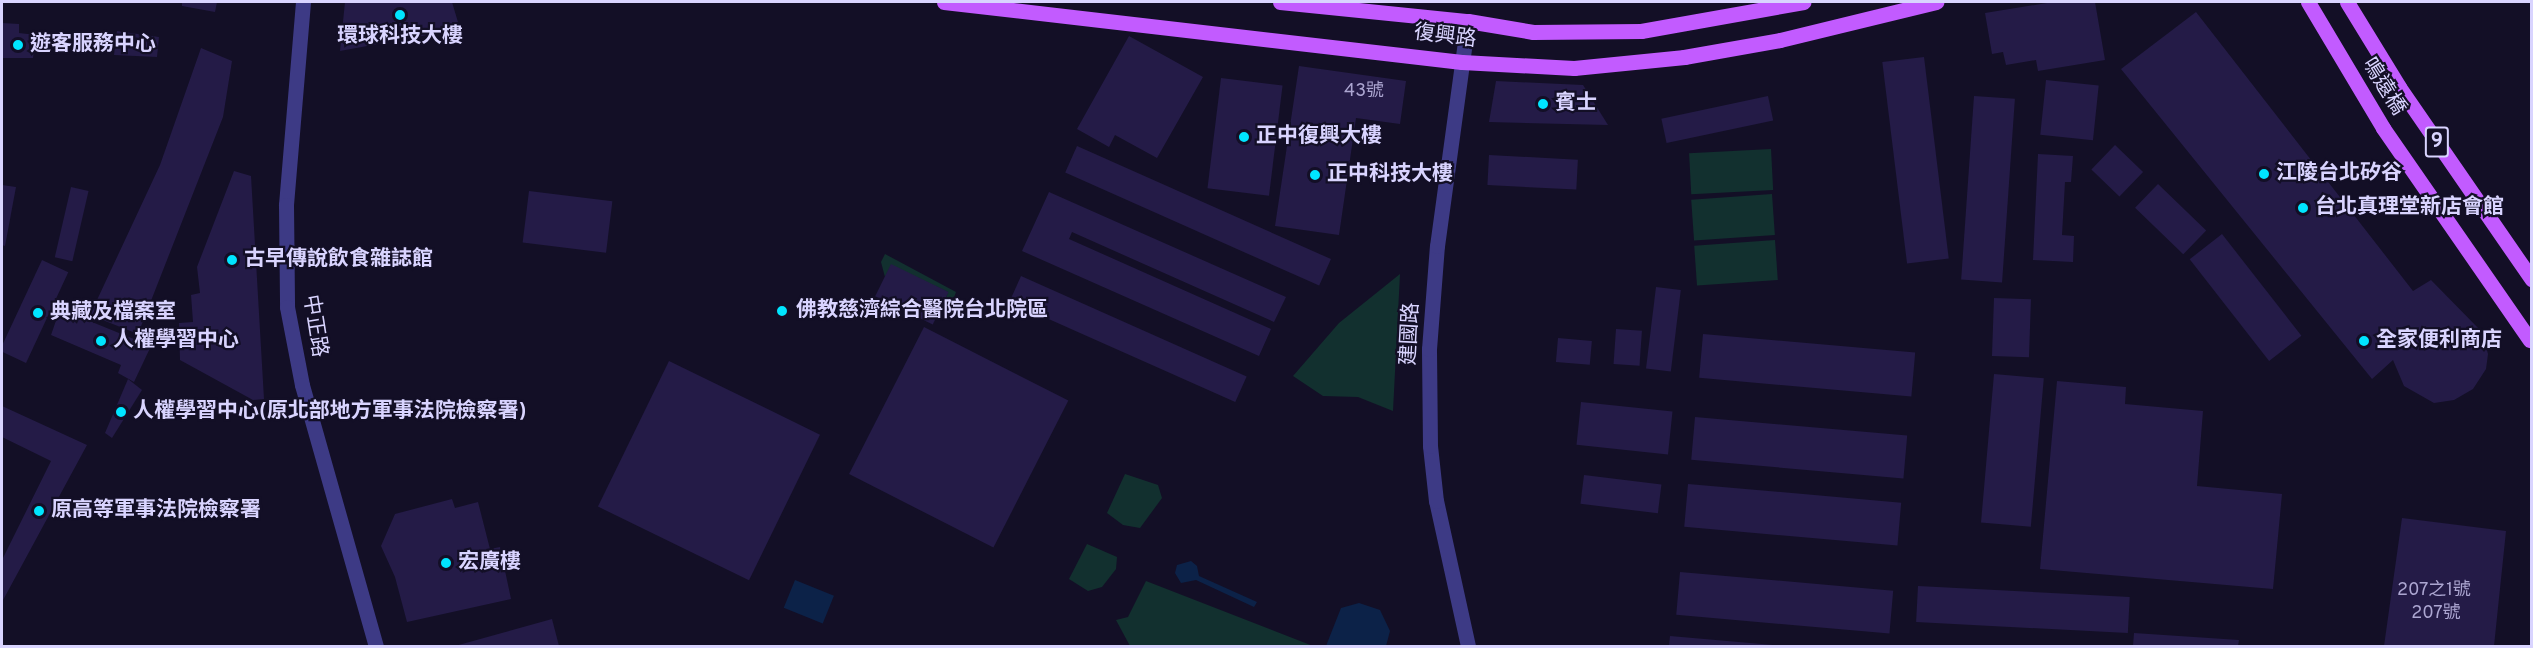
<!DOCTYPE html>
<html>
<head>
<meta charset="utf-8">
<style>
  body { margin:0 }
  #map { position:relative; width:2533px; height:648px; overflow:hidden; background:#130f26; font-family:Overpass,"Noto Sans TC",sans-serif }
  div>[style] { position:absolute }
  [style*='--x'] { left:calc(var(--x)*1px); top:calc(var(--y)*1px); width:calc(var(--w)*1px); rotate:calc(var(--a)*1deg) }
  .green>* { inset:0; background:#12302f; transform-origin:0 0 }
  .water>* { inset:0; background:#0c2248; transform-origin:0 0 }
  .building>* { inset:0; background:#241b47; transform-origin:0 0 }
  .minor>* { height:15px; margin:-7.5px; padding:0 7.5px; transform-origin:7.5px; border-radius:7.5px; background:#3d3a85 }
  .major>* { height:15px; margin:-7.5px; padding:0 7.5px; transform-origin:7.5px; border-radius:7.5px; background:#c25bff }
  .major-bridge>* { height:15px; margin:-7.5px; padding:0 7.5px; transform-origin:7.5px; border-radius:7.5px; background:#c25bff }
  .dots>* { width:16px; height:16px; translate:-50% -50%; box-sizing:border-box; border:3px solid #130f26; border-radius:50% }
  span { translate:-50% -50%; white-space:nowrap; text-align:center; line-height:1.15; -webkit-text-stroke:4.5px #130f26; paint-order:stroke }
  .number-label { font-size:18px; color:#aca6d1 }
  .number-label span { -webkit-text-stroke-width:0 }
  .shield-label span { padding:2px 4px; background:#130f26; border:2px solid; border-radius:4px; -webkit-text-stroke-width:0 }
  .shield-label { font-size:20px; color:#d9d4ff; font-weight:700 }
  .poi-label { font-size:21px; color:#d9d4ff; font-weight:700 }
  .left { translate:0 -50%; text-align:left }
  .street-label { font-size:21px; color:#d9d4ff }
  .frame { position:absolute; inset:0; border:3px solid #d9d4ff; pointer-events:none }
</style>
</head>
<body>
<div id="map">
  <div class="green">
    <div style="left:1771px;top:149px;width:41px;height:82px;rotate:87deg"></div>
    <div style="left:1772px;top:194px;width:41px;height:81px;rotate:86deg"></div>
    <div style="left:1775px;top:240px;width:40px;height:81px;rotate:86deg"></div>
    <div style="clip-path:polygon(885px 254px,956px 292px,951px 306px,944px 303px,948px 292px,891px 265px,885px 277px,881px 262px)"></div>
    <div style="clip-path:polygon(1400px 274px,1393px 411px,1358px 397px,1323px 396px,1293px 376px,1339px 323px)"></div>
    <div style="clip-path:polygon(1125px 474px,1158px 485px,1162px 498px,1140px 528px,1123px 525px,1107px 513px)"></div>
    <div style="clip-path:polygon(1087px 544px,1117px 557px,1116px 569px,1102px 587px,1088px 591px,1069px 579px)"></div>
    <div style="clip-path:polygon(1146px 581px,1313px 646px,1314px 646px,1130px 646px,1116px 620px,1128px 617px)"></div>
  </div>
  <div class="water">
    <div style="clip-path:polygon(1191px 561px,1197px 566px,1199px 576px,1257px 602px,1254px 607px,1196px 580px,1181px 583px,1175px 573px,1177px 565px)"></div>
    <div style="left:795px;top:580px;width:42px;height:30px;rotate:22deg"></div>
    <div style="clip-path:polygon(1359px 603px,1380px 610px,1390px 631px,1386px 646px,1326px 646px,1341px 608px)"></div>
  </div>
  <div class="building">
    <div style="clip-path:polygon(182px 2px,217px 2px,215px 12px,182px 6px)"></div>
    <div style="clip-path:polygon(345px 2px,452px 2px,460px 29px,340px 51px)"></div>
    <div style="clip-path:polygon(2053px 2px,2095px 2px,2105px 60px,2038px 71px,2036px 60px,2006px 65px,2003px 52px,1992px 54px,1985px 13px)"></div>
    <div style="clip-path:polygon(2196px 12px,2413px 291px,2431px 280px,2482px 332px,2488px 354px,2486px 369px,2473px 389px,2454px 400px,2434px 403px,2404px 386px,2393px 360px,2372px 379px,2121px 69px)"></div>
    <div style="clip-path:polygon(2px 23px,19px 24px,19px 33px,36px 35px,33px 58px,2px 58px)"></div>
    <div style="clip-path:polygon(117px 31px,159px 37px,157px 57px,114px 55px)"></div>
    <div style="clip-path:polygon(1129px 36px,1203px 77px,1157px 158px,1115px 135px,1109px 147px,1077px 129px)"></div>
    <div style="clip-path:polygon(201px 48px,232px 61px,223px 117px,138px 334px,90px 315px,160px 165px)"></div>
    <div style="left:1924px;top:57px;width:203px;height:42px;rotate:83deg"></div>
    <div style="clip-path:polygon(1299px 66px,1406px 81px,1400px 124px,1356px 118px,1339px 235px,1275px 226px)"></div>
    <div style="left:1221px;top:78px;width:62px;height:111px;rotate:7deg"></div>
    <div style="left:2046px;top:80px;width:53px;height:55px;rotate:6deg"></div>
    <div style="clip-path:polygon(1496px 81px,1583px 85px,1608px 125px,1489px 122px)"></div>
    <div style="left:1768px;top:96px;width:25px;height:109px;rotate:78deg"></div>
    <div style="left:1974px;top:96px;width:41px;height:184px;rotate:4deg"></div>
    <div style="left:2115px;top:145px;width:39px;height:34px;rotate:44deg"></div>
    <div style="left:1077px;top:146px;width:278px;height:29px;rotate:24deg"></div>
    <div style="clip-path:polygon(2038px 154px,2073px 156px,2071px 182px,2065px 182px,2062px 235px,2074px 236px,2073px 262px,2033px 260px)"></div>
    <div style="left:1489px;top:155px;width:89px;height:30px;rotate:3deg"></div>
    <div style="clip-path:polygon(234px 171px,251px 176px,264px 399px,253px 400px,180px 360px,179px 323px,193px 322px,191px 295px,200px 293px,197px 267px)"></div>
    <div style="left:2158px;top:184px;width:67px;height:33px;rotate:44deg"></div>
    <div style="clip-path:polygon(2px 185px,16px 187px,5px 246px,2px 245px)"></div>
    <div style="left:71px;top:187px;width:18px;height:72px;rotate:13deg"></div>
    <div style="left:529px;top:191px;width:84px;height:52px;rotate:7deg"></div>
    <div style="clip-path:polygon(1049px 192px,1286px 297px,1274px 322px,1072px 232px,1069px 239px,1271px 329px,1259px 356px,1022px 251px)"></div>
    <div style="left:2222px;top:234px;width:129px;height:41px;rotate:52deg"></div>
    <div style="left:42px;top:260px;width:29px;height:100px;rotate:25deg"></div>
    <div style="left:891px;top:264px;width:64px;height:36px;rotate:26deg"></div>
    <div style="left:1021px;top:276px;width:247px;height:28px;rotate:24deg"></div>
    <div style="left:1656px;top:287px;width:25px;height:82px;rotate:7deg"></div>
    <div style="left:1994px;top:298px;width:37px;height:58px;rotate:2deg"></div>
    <div style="clip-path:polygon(60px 309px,151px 346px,134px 382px,118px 373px,121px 365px,51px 335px)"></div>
    <div style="left:924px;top:327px;width:162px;height:165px;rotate:27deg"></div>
    <div style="left:1616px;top:329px;width:26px;height:35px;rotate:4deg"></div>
    <div style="left:1703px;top:334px;width:213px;height:44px;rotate:5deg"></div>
    <div style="left:1558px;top:338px;width:34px;height:24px;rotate:5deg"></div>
    <div style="left:669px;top:361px;width:168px;height:162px;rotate:26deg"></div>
    <div style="left:1994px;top:374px;width:50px;height:149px;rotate:5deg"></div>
    <div style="clip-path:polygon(128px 379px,142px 390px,112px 438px,105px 433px)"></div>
    <div style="clip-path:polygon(2057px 381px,2126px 387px,2125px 404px,2203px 411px,2197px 486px,2282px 494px,2273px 589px,2040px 569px)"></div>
    <div style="left:1581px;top:402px;width:92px;height:43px;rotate:6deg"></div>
    <div style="clip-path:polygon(2px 406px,87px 445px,2px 602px,2px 560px,51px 461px,2px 437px)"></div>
    <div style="left:1695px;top:417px;width:213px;height:43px;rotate:5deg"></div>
    <div style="left:1584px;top:475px;width:78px;height:29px;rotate:7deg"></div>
    <div style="left:1688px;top:484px;width:214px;height:43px;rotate:5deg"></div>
    <div style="clip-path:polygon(452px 499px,455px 508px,478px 502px,490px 549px,500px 547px,511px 599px,407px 622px,395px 577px,381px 546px,395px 514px)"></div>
    <div style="clip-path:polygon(2402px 518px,2506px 531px,2494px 646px,2384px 646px)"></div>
    <div style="left:1680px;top:572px;width:214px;height:43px;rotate:5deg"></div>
    <div style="left:1918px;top:586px;width:212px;height:36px;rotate:3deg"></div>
    <div style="clip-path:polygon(552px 619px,559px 646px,455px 646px)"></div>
    <div style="clip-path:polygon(2134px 633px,2239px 640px,2238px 646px,2133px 646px)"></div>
    <div style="clip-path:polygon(1670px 636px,1773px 645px,1773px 646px,1669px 646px)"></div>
  </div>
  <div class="minor">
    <div style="--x:303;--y:2;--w:204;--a:94.8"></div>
    <div style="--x:286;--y:205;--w:102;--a:89.4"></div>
    <div style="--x:287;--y:307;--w:79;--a:79.1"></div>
    <div style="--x:302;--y:385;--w:271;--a:74.2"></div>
    <div style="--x:1468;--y:646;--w:148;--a:-102.4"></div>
    <div style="--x:1436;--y:501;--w:55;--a:-96.2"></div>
    <div style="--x:1430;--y:446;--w:97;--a:-90.6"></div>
    <div style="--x:1429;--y:349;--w:103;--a:-85.6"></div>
    <div style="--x:1437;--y:246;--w:227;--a:-82.2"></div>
  </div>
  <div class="major">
    <div style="--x:944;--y:2;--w:521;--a:6.61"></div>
    <div style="--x:1462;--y:62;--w:112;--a:3.1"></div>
    <div style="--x:1574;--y:68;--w:111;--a:-5.7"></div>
    <div style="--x:1684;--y:57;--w:97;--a:-10"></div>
    <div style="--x:1780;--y:40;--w:161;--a:-13.7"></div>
    <div style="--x:1280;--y:2;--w:189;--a:5.8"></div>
    <div style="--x:1468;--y:21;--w:66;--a:9.6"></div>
    <div style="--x:1533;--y:32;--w:108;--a:-0.5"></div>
    <div style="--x:1641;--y:31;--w:165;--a:-10.1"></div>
    <div style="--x:2347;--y:2;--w:100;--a:58.5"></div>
    <div style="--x:2399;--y:87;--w:234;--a:55.4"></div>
  </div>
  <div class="major-bridge">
    <div style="--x:2308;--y:2;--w:147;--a:59.2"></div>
    <div style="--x:2383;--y:128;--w:258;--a:55.3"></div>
  </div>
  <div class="dots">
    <div style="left:400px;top:15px;background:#00e5ff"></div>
    <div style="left:18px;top:45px;background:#00e5ff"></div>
    <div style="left:1543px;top:104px;background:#00e5ff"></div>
    <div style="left:1244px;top:137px;background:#00e5ff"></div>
    <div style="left:2264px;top:174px;background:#00e5ff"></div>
    <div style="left:1315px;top:175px;background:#00e5ff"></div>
    <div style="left:2303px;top:208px;background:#00e5ff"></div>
    <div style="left:232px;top:260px;background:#00e5ff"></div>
    <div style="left:782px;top:311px;background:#00e5ff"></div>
    <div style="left:38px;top:313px;background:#00e5ff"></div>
    <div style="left:101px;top:341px;background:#00e5ff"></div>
    <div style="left:2364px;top:341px;background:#00e5ff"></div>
    <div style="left:121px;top:412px;background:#00e5ff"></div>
    <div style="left:39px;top:511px;background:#00e5ff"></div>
    <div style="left:446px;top:563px;background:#00e5ff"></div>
  </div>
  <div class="number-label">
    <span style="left:1364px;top:92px">43號</span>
    <span style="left:2434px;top:591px">207之1號</span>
    <span style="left:2436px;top:614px">207號</span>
  </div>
  <div class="shield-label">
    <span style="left:2437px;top:142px">9</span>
  </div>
  <div class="poi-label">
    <span style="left:400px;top:37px">環球科技大樓</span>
    <span class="left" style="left:30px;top:45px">遊客服務中心</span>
    <span class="left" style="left:1555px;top:104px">賓士</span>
    <span class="left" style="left:1256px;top:137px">正中復興大樓</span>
    <span class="left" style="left:2276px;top:174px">江陵台北矽谷</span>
    <span class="left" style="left:1327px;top:175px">正中科技大樓</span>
    <span class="left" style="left:2315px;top:208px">台北真理堂新店會館</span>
    <span class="left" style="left:244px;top:260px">古早傳說飲食雜誌館</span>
    <span class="left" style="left:796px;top:311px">佛教慈濟綜合醫院台北院區</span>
    <span class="left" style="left:50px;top:313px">典藏及檔案室</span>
    <span class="left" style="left:113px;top:341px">人權學習中心</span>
    <span class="left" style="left:2376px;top:341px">全家便利商店</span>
    <span class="left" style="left:133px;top:412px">人權學習中心(原北部地方軍事法院檢察署)</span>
    <span class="left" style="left:51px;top:511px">原高等軍事法院檢察署</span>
    <span class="left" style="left:458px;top:563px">宏廣樓</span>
  </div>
  <div class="street-label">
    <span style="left:1445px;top:37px;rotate:7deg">復興路</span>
    <span style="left:2383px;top:87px;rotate:58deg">鳴遠橋</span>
    <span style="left:314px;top:326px;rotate:81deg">中正路</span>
    <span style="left:1411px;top:334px;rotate:-87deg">建國路</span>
  </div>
  <div class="frame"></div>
</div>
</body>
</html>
